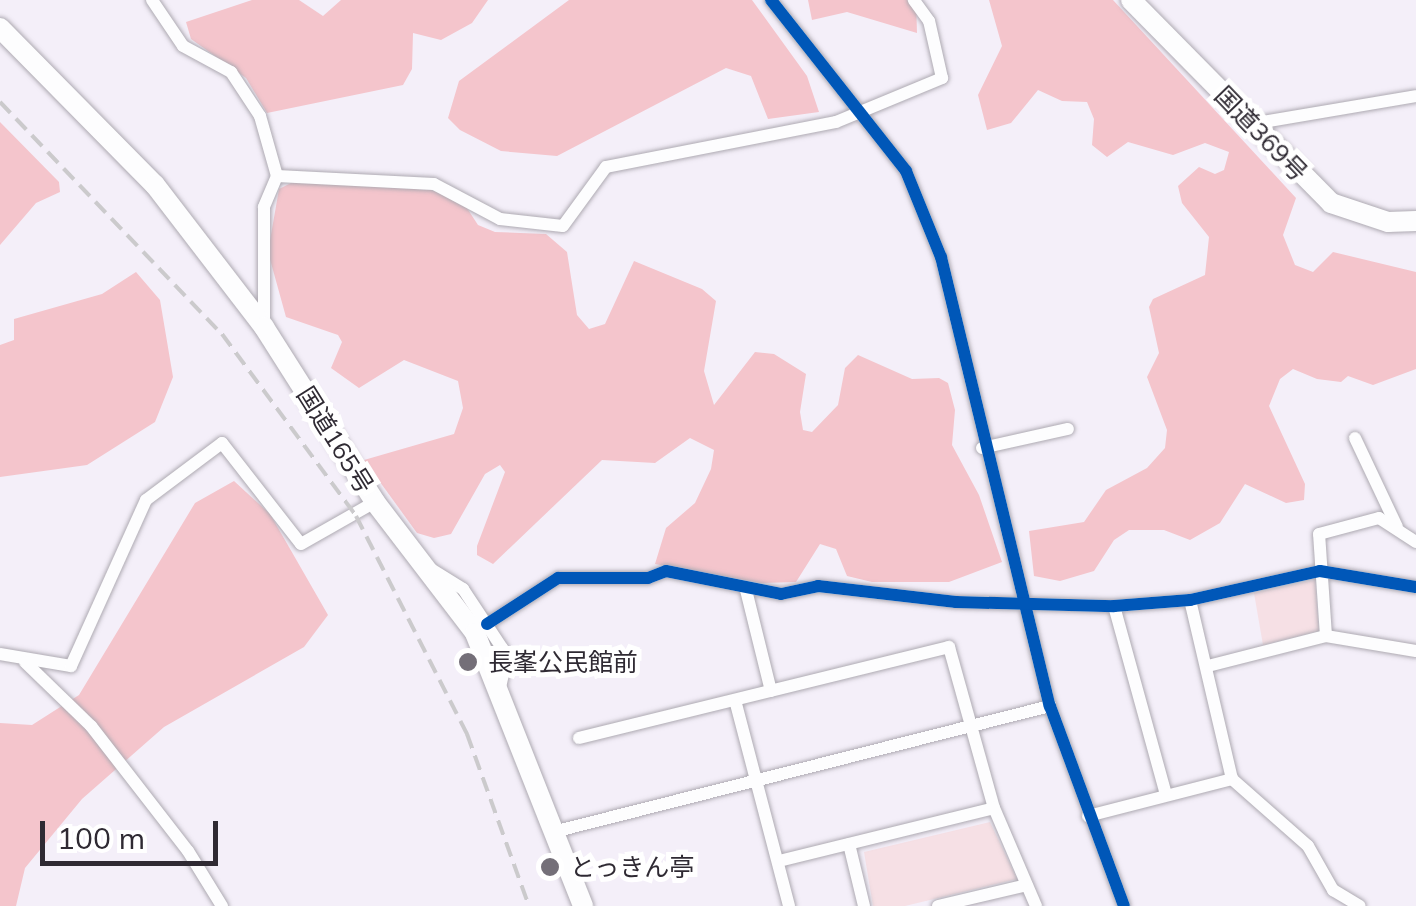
<!DOCTYPE html>
<html>
<head>
<meta charset="utf-8">
<style>
  body { margin:0 }
  #map { position:relative; width:1416px; height:906px; overflow:hidden; background:#f4eff9; font-family:Mulish,"Noto Sans JP",sans-serif }
  div>[style] { position:absolute }
  [style*='--x'] { left:calc(var(--x)*1px); top:calc(var(--y)*1px); width:calc(var(--w)*1px); rotate:calc(var(--a)*1deg) }
  .green>* { inset:0; background:#f6e0e5 }
  .forest>* { inset:0; background:#f4c5cc }
  .roads { filter:drop-shadow(0 0 2px #aeaab2) drop-shadow(0 0 2px #aeaab2) }
  .minor>* { height:12px; margin:-6px; padding:0 6px; transform-origin:6px; border-radius:6px; background:#fdfdfe }
  .highway>* { height:20px; margin:-10px; padding:0 10px; transform-origin:10px; border-radius:10px; background:#fdfdfe }
  .rail>* { height:4px; margin-top:-2px; transform-origin:0; background:repeating-linear-gradient(90deg,#cbcacc 0 15px,transparent 0 23px) }
  .cycleway>* { height:12px; margin:-6px; padding:0 6px; transform-origin:6px; border-radius:6px; background:#0057b8 }
  .dots>* { width:28px; height:28px; translate:-50% -50%; box-sizing:border-box; border:5px solid #fff; border-radius:50% }
  span { translate:-50% -50%; white-space:nowrap; text-align:center; line-height:1.15; -webkit-text-stroke:10px #fff; paint-order:stroke }
  .street-label { font-size:25px; color:#2f2a33 }
  .poi-label { font-size:25px; color:#2f2a33 }
  .left { translate:0 -50%; text-align:left }
  .scale { position:absolute; left:40px; top:821px; width:178px; height:45px; box-sizing:border-box; border:5px solid #2f2a33; border-top:0; padding-left:12px; font-size:30px; line-height:35px; white-space:nowrap; color:#2f2a33; -webkit-text-stroke:8px #fff; paint-order:stroke }
</style>
</head>
<body>
<div id="map">
  <div class="green">
    <div style="clip-path:polygon(1315px 580px,1319px 631px,1263px 645px,1254px 593px)"></div>
    <div style="clip-path:polygon(990px 822px,1017px 879px,905px 906px,873px 906px,864px 852px)"></div>
  </div>
  <div class="forest">
    <div style="clip-path:polygon(252px 0,299px 0,323px 16px,341px 0,488px 0,472px 23px,441px 40px,413px 33px,412px 69px,403px 85px,267px 113px,246px 78px,191px 39px,186px 22px)"></div>
    <div style="clip-path:polygon(569px 0,752px 0,807px 76px,819px 112px,768px 119px,751px 76px,726px 68px,557px 156px,501px 151px,460px 130px,448px 118px,459px 81px)"></div>
    <div style="clip-path:polygon(808px 0,916px 0,917px 33px,847px 12px,812px 20px)"></div>
    <div style="clip-path:polygon(989px 0,1113px 0,1296px 198px,1283px 235px,1295px 265px,1313px 272px,1333px 252px,1416px 272px,1416px 369px,1373px 385px,1348px 376px,1341px 382px,1317px 379px,1293px 369px,1280px 379px,1269px 406px,1305px 484px,1304px 500px,1286px 503px,1245px 484px,1220px 523px,1190px 540px,1164px 530px,1129px 530px,1114px 540px,1094px 571px,1060px 581px,1034px 576px,1029px 531px,1084px 522px,1106px 490px,1147px 468px,1165px 448px,1167px 430px,1147px 377px,1159px 353px,1149px 307px,1153px 299px,1205px 275px,1209px 237px,1182px 203px,1178px 186px,1199px 167px,1215px 174px,1224px 170px,1229px 152px,1205px 143px,1173px 155px,1128px 142px,1107px 157px,1092px 145px,1094px 119px,1087px 102px,1062px 101px,1038px 90px,1011px 123px,987px 130px,978px 95px,1002px 46px)"></div>
    <div style="clip-path:polygon(0 122px,59px 182px,60px 192px,36px 203px,0 245px)"></div>
    <div style="clip-path:polygon(295px 181px,431px 190px,463px 202px,478px 225px,495px 232px,546px 234px,567px 252px,577px 315px,589px 329px,605px 324px,634px 261px,702px 289px,716px 301px,704px 371px,714px 405px,755px 352px,774px 354px,806px 374px,800px 412px,803px 430px,812px 432px,838px 405px,845px 368px,858px 355px,912px 379px,939px 378px,948px 383px,955px 410px,952px 445px,979px 495px,1002px 562px,949px 582px,872px 582px,847px 576px,836px 549px,820px 544px,796px 582px,761px 583px,655px 564px,666px 528px,695px 503px,711px 469px,714px 450px,690px 438px,655px 463px,602px 460px,493px 564px,477px 555px,477px 546px,505px 472px,500px 465px,485px 474px,451px 534px,434px 538px,417px 533px,364px 460px,454px 434px,463px 408px,458px 381px,404px 360px,359px 388px,331px 368px,342px 342px,338px 335px,286px 317px,268px 252px,279px 189px)"></div>
    <div style="clip-path:polygon(136px 272px,160px 300px,173px 377px,155px 422px,87px 465px,0 477px,0 345px,14px 340px,14px 319px,102px 294px)"></div>
    <div style="clip-path:polygon(234px 481px,270px 514px,328px 615px,304px 647px,164px 727px,82px 799px,25px 868px,16px 906px,0 906px,0 723px,32px 725px,79px 695px,195px 503px)"></div>
  </div>
  <div class="roads">
    <div class="minor">
      <div style="--x:152;--y:0;--w:55;--a:56"></div>
      <div style="--x:183;--y:46;--w:55;--a:28.4"></div>
      <div style="--x:231;--y:72;--w:53;--a:56.6"></div>
      <div style="--x:260;--y:116;--w:62;--a:74.2"></div>
      <div style="--x:277;--y:176;--w:34;--a:113"></div>
      <div style="--x:264;--y:207;--w:118;--a:90"></div>
      <div style="--x:771;--y:0;--w:218;--a:51.7"></div>
      <div style="--x:906;--y:171;--w:93;--a:67.9"></div>
      <div style="--x:941;--y:257;--w:462;--a:76.4"></div>
      <div style="--x:1050;--y:706;--w:213;--a:69.7"></div>
      <div style="--x:1251;--y:124;--w:167;--a:-9.6"></div>
      <div style="--x:277;--y:176;--w:157;--a:2.9"></div>
      <div style="--x:434;--y:184;--w:75;--a:27.9"></div>
      <div style="--x:500;--y:219;--w:63;--a:6.3"></div>
      <div style="--x:563;--y:226;--w:73;--a:-53.9"></div>
      <div style="--x:606;--y:167;--w:234;--a:-11.1"></div>
      <div style="--x:836;--y:122;--w:115;--a:-22.5"></div>
      <div style="--x:942;--y:78;--w:58;--a:-102.8"></div>
      <div style="--x:929;--y:21;--w:26;--a:-126"></div>
      <div style="--x:1355;--y:438;--w:98;--a:64.7"></div>
      <div style="--x:982;--y:448;--w:88;--a:-12.5"></div>
      <div style="--x:431;--y:569;--w:38;--a:32"></div>
      <div style="--x:463;--y:589;--w:71;--a:56.5"></div>
      <div style="--x:502;--y:648;--w:10;--a:61"></div>
      <div style="--x:507;--y:657;--w:32;--a:103"></div>
      <div style="--x:746;--y:590;--w:104;--a:76.1"></div>
      <div style="--x:1190;--y:600;--w:184;--a:76.8"></div>
      <div style="--x:1232;--y:779;--w:101;--a:41.4"></div>
      <div style="--x:1308;--y:846;--w:51;--a:60.4"></div>
      <div style="--x:1333;--y:890;--w:31;--a:31"></div>
      <div style="--x:1114;--y:606;--w:196;--a:74.6"></div>
      <div style="--x:487;--y:624;--w:85;--a:-32.9"></div>
      <div style="--x:558;--y:578;--w:90;--a:0"></div>
      <div style="--x:648;--y:578;--w:19;--a:-21"></div>
      <div style="--x:666;--y:571;--w:117;--a:11.3"></div>
      <div style="--x:781;--y:594;--w:38;--a:-12"></div>
      <div style="--x:818;--y:586;--w:139;--a:6.6"></div>
      <div style="--x:956;--y:602;--w:158;--a:1.5"></div>
      <div style="--x:1114;--y:606;--w:76;--a:-4.5"></div>
      <div style="--x:1190;--y:600;--w:133;--a:-12.6"></div>
      <div style="--x:1320;--y:571;--w:97;--a:9.5"></div>
      <div style="--x:1326;--y:636;--w:102;--a:-93.9"></div>
      <div style="--x:1319;--y:534;--w:62;--a:-14.9"></div>
      <div style="--x:1379;--y:518;--w:44;--a:33"></div>
      <div style="--x:0;--y:654;--w:72;--a:9.6"></div>
      <div style="--x:71;--y:666;--w:182;--a:-65.7"></div>
      <div style="--x:146;--y:500;--w:95;--a:-36.9"></div>
      <div style="--x:222;--y:443;--w:128;--a:52"></div>
      <div style="--x:301;--y:544;--w:85;--a:-29.6"></div>
      <div style="--x:25;--y:662;--w:92;--a:44.1"></div>
      <div style="--x:91;--y:726;--w:158;--a:52.2"></div>
      <div style="--x:188;--y:851;--w:65;--a:58.3"></div>
      <div style="--x:1208;--y:666;--w:122;--a:-14.3"></div>
      <div style="--x:1326;--y:636;--w:91;--a:9.5"></div>
      <div style="--x:735;--y:700;--w:213;--a:75.3"></div>
      <div style="--x:579;--y:738;--w:381;--a:-13.8"></div>
      <div style="--x:949;--y:647;--w:167;--a:74.4"></div>
      <div style="--x:994;--y:808;--w:107;--a:66.8"></div>
      <div style="--x:1088;--y:816;--w:149;--a:-14.4"></div>
      <div style="--x:557;--y:831;--w:509;--a:-14.23"></div>
      <div style="--x:849;--y:844;--w:64;--a:76.4"></div>
      <div style="--x:779;--y:861;--w:221;--a:-13.8"></div>
      <div style="--x:938;--y:906;--w:91;--a:-13.3"></div>
    </div>
    <div class="highway">
      <div style="--x:1131;--y:0;--w:285;--a:45.4"></div>
      <div style="--x:1331;--y:203;--w:60;--a:18.4"></div>
      <div style="--x:1388;--y:222;--w:28;--a:-2"></div>
      <div style="--x:0;--y:28;--w:221;--a:45.4"></div>
      <div style="--x:155;--y:185;--w:179;--a:52.5"></div>
      <div style="--x:264;--y:327;--w:207;--a:57.6"></div>
      <div style="--x:375;--y:502;--w:165;--a:52.6"></div>
      <div style="--x:475;--y:633;--w:294;--a:68.4"></div>
    </div>
  </div>
  <div class="rail">
    <div style="--x:0;--y:102;--w:321;--a:46.3"></div>
    <div style="--x:222;--y:334;--w:226;--a:53.6"></div>
    <div style="--x:356;--y:516;--w:245;--a:63"></div>
    <div style="--x:467;--y:734;--w:183;--a:70.2"></div>
  </div>
  <div class="cycleway">
    <div style="--x:771;--y:0;--w:218;--a:51.7"></div>
    <div style="--x:906;--y:171;--w:93;--a:67.9"></div>
    <div style="--x:941;--y:257;--w:462;--a:76.4"></div>
    <div style="--x:1050;--y:706;--w:213;--a:69.7"></div>
    <div style="--x:487;--y:624;--w:85;--a:-32.9"></div>
    <div style="--x:558;--y:578;--w:90;--a:0"></div>
    <div style="--x:648;--y:578;--w:19;--a:-21"></div>
    <div style="--x:666;--y:571;--w:117;--a:11.3"></div>
    <div style="--x:781;--y:594;--w:38;--a:-12"></div>
    <div style="--x:818;--y:586;--w:139;--a:6.6"></div>
    <div style="--x:956;--y:602;--w:158;--a:1.5"></div>
    <div style="--x:1114;--y:606;--w:76;--a:-4.5"></div>
    <div style="--x:1190;--y:600;--w:133;--a:-12.6"></div>
    <div style="--x:1320;--y:571;--w:97;--a:9.5"></div>
  </div>
  <div class="dots">
    <div style="left:468px;top:662px;background:#746f78"></div>
    <div style="left:550px;top:867px;background:#746f78"></div>
  </div>
  <div class="street-label">
    <span style="left:1261px;top:134px;rotate:46deg">国道369号</span>
    <span style="left:335px;top:440px;rotate:58deg">国道165号</span>
  </div>
  <div class="poi-label">
    <span class="left" style="left:488px;top:662px">長峯公民館前</span>
    <span class="left" style="left:570px;top:867px">とっきん亭</span>
  </div>
  <div class="scale">100 m</div>
</div>
</body>
</html>
